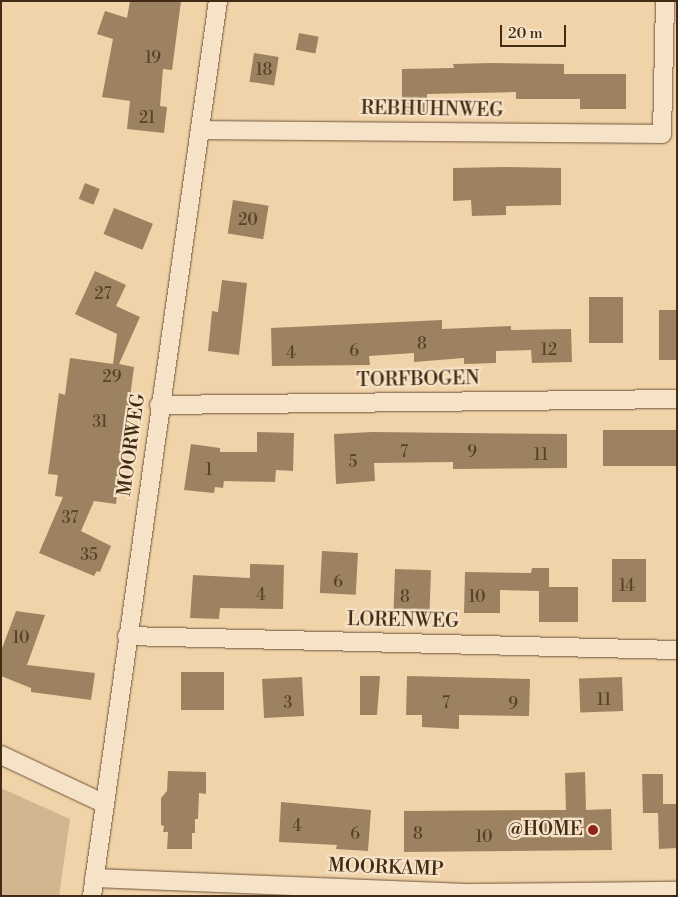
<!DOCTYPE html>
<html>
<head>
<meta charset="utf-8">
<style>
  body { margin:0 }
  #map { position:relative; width:678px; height:897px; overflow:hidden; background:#f1d3a9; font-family:"Libre Bodoni",serif }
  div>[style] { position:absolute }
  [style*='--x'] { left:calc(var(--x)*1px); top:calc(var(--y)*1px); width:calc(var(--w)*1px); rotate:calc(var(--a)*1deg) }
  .green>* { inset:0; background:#d3b690 }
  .building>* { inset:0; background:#9d8261; transform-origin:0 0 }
  .roads { filter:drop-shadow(0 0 1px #6e5539) drop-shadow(0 0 1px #6e5539) }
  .minor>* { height:18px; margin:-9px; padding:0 9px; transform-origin:9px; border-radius:9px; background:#f6e2c7 }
  .dots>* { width:14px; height:14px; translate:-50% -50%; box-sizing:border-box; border:2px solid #f6e2c7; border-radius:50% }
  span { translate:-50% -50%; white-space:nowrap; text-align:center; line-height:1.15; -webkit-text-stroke:4.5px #f6e2c7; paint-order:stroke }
  .number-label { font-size:16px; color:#594127 }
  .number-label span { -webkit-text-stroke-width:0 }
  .street-label { font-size:19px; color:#422b14 }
  .poi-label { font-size:19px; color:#422b14 }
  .right { translate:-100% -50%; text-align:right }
  .frame { position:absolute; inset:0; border:2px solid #422b14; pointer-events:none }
  .scale { position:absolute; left:500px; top:25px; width:66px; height:22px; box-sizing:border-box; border:2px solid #422b14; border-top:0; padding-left:6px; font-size:15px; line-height:18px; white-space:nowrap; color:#422b14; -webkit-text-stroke:4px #f6e2c7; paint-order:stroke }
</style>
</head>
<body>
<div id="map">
  <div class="green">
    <div style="clip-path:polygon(1px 788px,70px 819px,59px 896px,1px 896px)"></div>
  </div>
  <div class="building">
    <div style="clip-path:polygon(130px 1px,181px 1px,172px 70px,163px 69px,160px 106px,167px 107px,164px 133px,127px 129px,130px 101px,102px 97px,113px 39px,97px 34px,105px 11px,127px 18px)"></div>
    <div style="left:299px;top:33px;width:20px;height:17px;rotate:11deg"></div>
    <div style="left:254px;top:53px;width:25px;height:29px;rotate:9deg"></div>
    <div style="clip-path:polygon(492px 63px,564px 64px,564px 74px,626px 74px,626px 109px,580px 109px,580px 99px,516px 99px,516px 92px,427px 94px,427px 116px,402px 116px,402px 69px,454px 68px,453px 64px)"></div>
    <div style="clip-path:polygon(505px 167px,561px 168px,561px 205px,506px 206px,506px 215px,472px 216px,471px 200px,453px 201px,453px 168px)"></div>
    <div style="left:85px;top:183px;width:16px;height:17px;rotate:22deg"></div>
    <div style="left:233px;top:200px;width:36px;height:34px;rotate:9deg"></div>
    <div style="left:114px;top:208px;width:42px;height:28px;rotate:22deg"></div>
    <div style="clip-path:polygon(95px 271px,126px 285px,116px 306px,140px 317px,119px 364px,134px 367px,116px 504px,94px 501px,81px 531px,111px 546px,100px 572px,97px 571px,94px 576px,39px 553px,63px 497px,55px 496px,58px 475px,48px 474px,59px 393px,65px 395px,70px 358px,113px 364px,117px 334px,75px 314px)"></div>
    <div style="clip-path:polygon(222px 280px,247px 283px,239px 355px,208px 351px,212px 311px,218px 312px)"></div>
    <div style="left:589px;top:297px;width:34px;height:46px"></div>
    <div style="left:659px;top:310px;width:18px;height:50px"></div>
    <div style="clip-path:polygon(442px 320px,442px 329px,511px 326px,511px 330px,571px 329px,572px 362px,532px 363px,531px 350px,496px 351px,496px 363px,464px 364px,464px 358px,414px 362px,414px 353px,369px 356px,370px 365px,272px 366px,271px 328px)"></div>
    <div style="left:677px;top:430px;width:36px;height:74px;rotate:90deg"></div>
    <div style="clip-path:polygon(257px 432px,294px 433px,293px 471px,276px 470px,275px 482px,224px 481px,223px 488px,215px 487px,214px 493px,184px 490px,191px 444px,220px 448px,220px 452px,257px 452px)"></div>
    <div style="clip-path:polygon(372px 432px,567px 434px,567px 468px,453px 469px,453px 462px,374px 463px,375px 481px,336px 484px,334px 434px)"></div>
    <div style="left:322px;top:551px;width:36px;height:42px;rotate:3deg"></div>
    <div style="left:612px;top:559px;width:34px;height:43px"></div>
    <div style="clip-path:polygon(250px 564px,284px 565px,283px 609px,220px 608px,219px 619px,190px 618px,193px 575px,250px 578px)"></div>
    <div style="clip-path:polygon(532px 568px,549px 568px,549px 587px,578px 587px,578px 622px,539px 622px,539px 591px,500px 590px,500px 613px,464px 613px,465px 572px,531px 573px)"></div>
    <div style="left:395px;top:569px;width:36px;height:41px;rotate:2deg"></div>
    <div style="clip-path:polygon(16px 611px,45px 615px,27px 665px,95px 673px,91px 700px,31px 692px,31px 688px,1px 676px,1px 651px)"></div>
    <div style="left:181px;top:672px;width:43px;height:38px"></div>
    <div style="clip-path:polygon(360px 676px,380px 676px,377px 715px,360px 715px)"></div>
    <div style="clip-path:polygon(407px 676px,530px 679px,529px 716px,459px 715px,459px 729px,422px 727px,422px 715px,406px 715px)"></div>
    <div style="left:302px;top:677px;width:39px;height:40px;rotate:87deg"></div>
    <div style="left:622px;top:677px;width:34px;height:43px;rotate:88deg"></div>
    <div style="clip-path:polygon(168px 771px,206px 772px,206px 794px,199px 793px,198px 819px,195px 819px,195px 833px,192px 833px,192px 849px,167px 849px,168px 832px,163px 832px,164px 826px,161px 825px,161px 798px,167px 791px)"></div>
    <div style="clip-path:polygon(585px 772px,586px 810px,611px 809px,612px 850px,404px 852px,404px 811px,566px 810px,565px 773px)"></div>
    <div style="clip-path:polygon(642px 774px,663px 774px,663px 804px,677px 804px,677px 848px,659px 849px,658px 813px,643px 813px)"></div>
    <div style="clip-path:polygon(281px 802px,371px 810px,368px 851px,336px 849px,337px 845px,279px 842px)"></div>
  </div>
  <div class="roads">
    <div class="minor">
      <div style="--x:201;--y:130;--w:461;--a:0.5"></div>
      <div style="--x:662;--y:134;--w:133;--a:-88.7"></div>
      <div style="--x:159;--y:405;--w:518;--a:-0.66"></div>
      <div style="--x:127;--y:636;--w:550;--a:1.46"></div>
      <div style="--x:1;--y:755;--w:115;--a:25.2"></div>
      <div style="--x:94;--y:878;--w:378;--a:2.3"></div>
      <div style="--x:472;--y:893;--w:205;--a:-0.6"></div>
      <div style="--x:92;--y:896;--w:904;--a:-81.99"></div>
    </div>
  </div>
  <div class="dots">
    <div style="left:593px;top:830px;background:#8f2418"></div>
  </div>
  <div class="number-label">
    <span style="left:153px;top:58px">19</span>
    <span style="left:264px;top:70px">18</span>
    <span style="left:147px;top:118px">21</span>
    <span style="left:248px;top:220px">20</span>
    <span style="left:103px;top:294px">27</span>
    <span style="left:422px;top:344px">8</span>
    <span style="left:549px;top:350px">12</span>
    <span style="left:354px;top:351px">6</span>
    <span style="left:291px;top:353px">4</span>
    <span style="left:112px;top:377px">29</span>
    <span style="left:100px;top:422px">31</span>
    <span style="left:404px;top:452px">7</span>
    <span style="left:472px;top:452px">9</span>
    <span style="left:541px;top:455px">11</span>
    <span style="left:353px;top:462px">5</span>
    <span style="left:209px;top:470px">1</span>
    <span style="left:70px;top:518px">37</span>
    <span style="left:89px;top:555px">35</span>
    <span style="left:338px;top:582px">6</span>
    <span style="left:627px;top:586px">14</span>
    <span style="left:261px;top:595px">4</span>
    <span style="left:405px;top:597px">8</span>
    <span style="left:477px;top:597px">10</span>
    <span style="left:21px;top:638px">10</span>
    <span style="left:604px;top:700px">11</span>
    <span style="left:288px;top:703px">3</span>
    <span style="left:446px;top:703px">7</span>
    <span style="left:513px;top:704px">9</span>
    <span style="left:297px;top:826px">4</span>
    <span style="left:355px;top:834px">6</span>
    <span style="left:418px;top:834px">8</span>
    <span style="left:484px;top:837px">10</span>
  </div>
  <div class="street-label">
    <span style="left:432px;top:110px;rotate:1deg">REBHUHNWEG</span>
    <span style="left:418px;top:380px;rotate:-1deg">TORFBOGEN</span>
    <span style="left:132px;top:445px;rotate:-82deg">MOORWEG</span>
    <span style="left:403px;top:621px;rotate:1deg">LORENWEG</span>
    <span style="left:386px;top:868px;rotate:2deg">MOORKAMP</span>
  </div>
  <div class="poi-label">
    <span class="right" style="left:583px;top:830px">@HOME</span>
  </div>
  <div class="frame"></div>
  <div class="scale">20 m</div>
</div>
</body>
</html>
